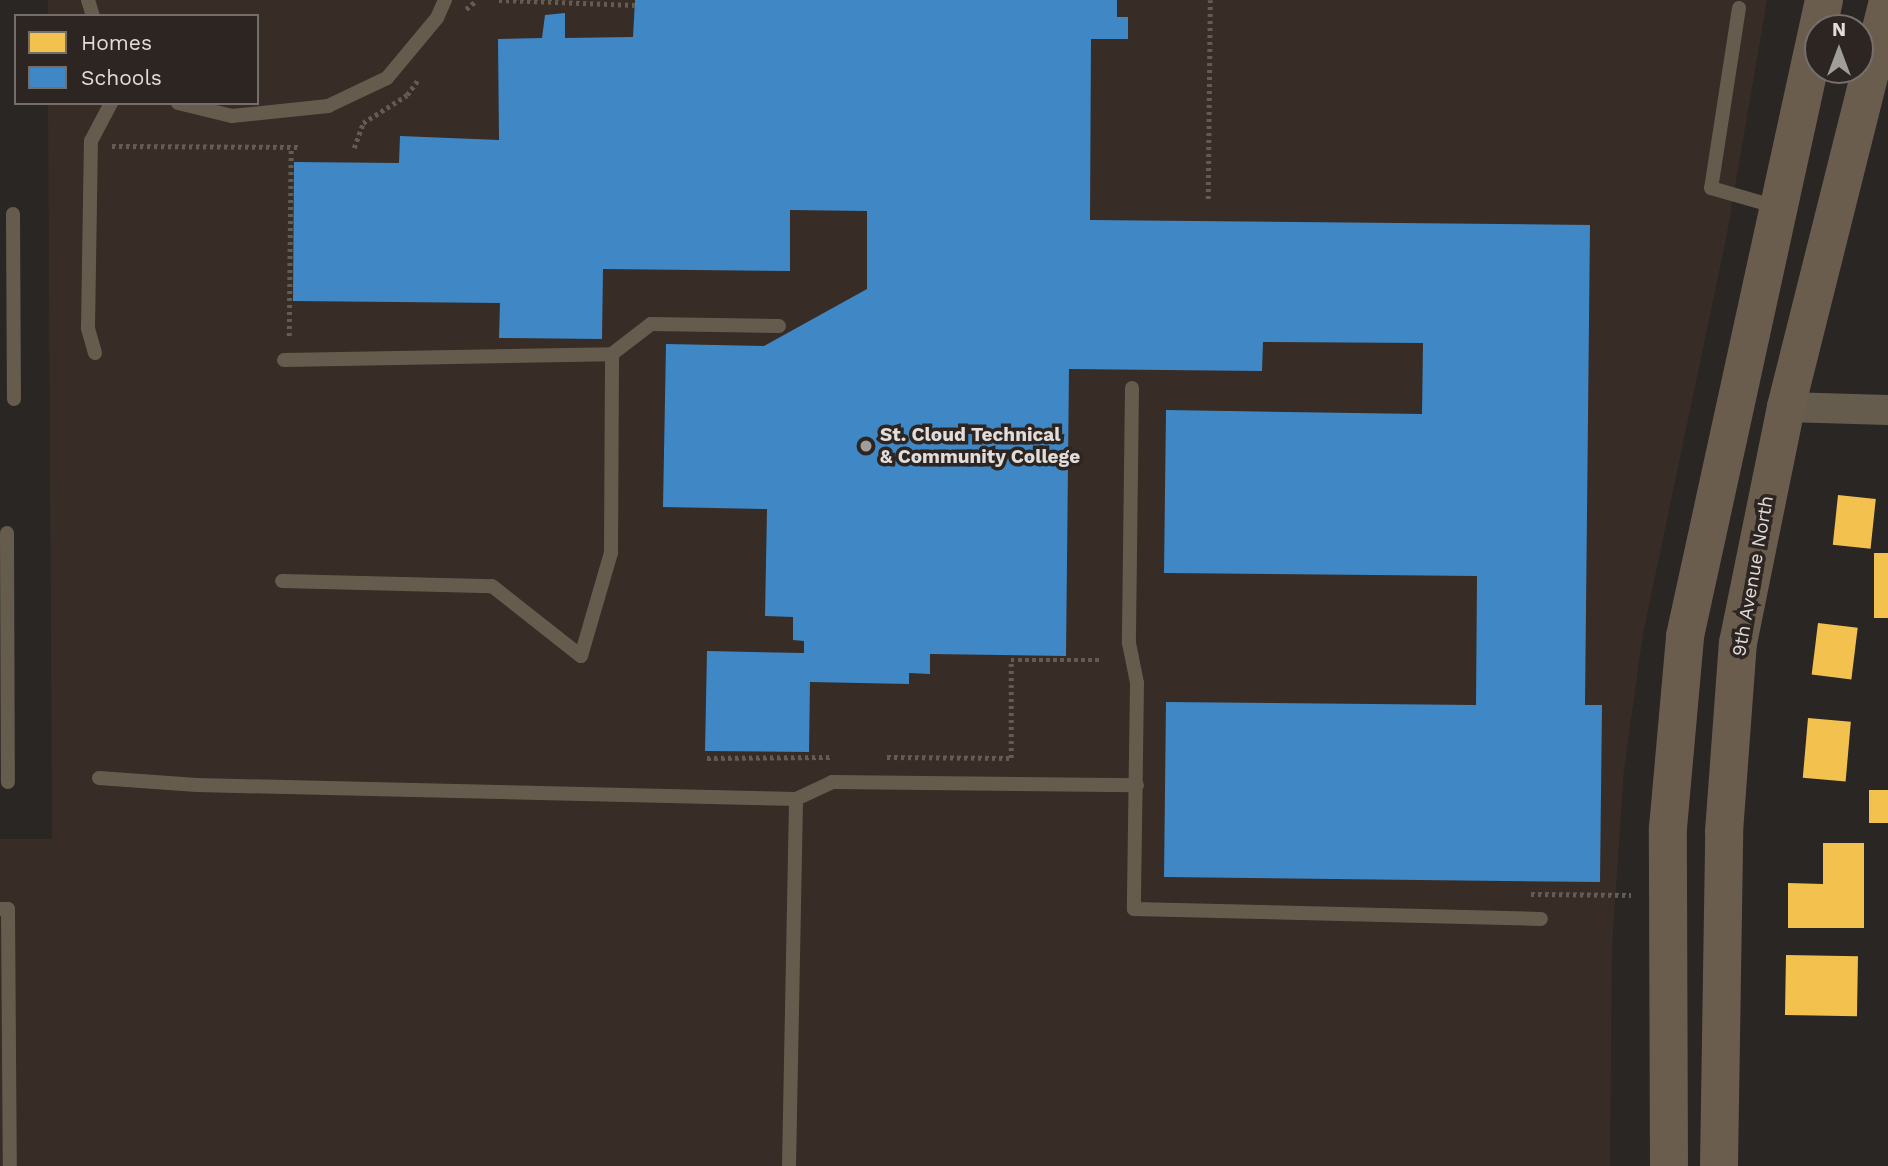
<!DOCTYPE html>
<html>
<head>
<meta charset="utf-8">
<style>
  body { margin:0 }
  #map { position:relative; width:1888px; height:1166px; overflow:hidden; background:#292624; font-family:"Work Sans",sans-serif }
  div>[style] { position:absolute }
  [style*='--x'] { left:calc(var(--x)*1px); top:calc(var(--y)*1px); width:calc(var(--w)*1px); rotate:calc(var(--a)*1deg) }
  .built>* { inset:0; background:#382c26 }
  .homes>* { inset:0; background:#f2c14e; transform-origin:0 0 }
  .schools>* { inset:0; background:#3f88c5 }
  .path>* { height:4.5px; margin-top:-2.25px; transform-origin:0; background:repeating-linear-gradient(90deg,#625c53 0 3.5px,transparent 0 7px) }
  .lane>* { height:14px; margin:-7px; padding:0 7px; transform-origin:7px; border-radius:7px; background:#665c4e }
  .street>* { height:30px; margin:-15px; padding:0 15px; transform-origin:15px; border-radius:15px; background:#665c4e }
  .secondary>* { height:38px; margin:-19px; padding:0 19px; transform-origin:19px; border-radius:19px; background:#6a5d4e }
  .dots>* { width:19px; height:19px; translate:-50% -50%; box-sizing:border-box; border:4px solid #2c2521; border-radius:50% }
  span { translate:-50% -50%; white-space:nowrap; text-align:center; line-height:1.15; -webkit-text-stroke:7px #2c2521; paint-order:stroke }
  .poi-label { font-size:19px; color:#e2ddda; font-weight:700 }
  .left { translate:0 -50%; text-align:left }
  .street-label { font-size:19px; color:#e2ddda }
  .legend { position:absolute; left:14px; top:14px; width:245px; height:91px; box-sizing:border-box; background:#2c2521; border:2px solid #756f6b; margin:0; padding:9px 12px; list-style:none; font-size:21px; color:#e2ddda }
  .legend li { display:flex; align-items:center; gap:14px; height:35px }
  .legend b { width:35px; border:2px solid #756f6b }
  .north { position:absolute; left:1804px; top:14px; width:70px; height:70px; box-sizing:border-box; background:#2c2521; border:2px solid #756f6b; border-radius:50%; rotate:0deg; font-size:19px; font-weight:700; line-height:28px; text-align:center; color:#e2ddda }
  .north::after { content:''; display:block; margin:auto; width:24px; height:32px; background:#a19d9a; clip-path:polygon(50% 0,100% 100%,50% 72%,0 100%) }
</style>
</head>
<body>
<div id="map">
  <div class="built">
    <div style="clip-path:polygon(48px 0,1767px 0,1726px 239px,1643px 634px,1624px 770px,1612px 946px,1610px 1166px,0 1166px,0 839px,52px 839px,48px 103px,257px 103px,257px 16px,48px 16px)"></div>
  </div>
  <div class="homes">
    <div style="left:1838px;top:495px;width:38px;height:50px;rotate:6deg"></div>
    <div style="left:1874px;top:553px;width:14px;height:65px"></div>
    <div style="left:1818px;top:623px;width:40px;height:52px;rotate:7deg"></div>
    <div style="left:1808px;top:718px;width:43px;height:60px;rotate:5deg"></div>
    <div style="left:1869px;top:790px;width:19px;height:33px"></div>
    <div style="clip-path:polygon(1823px 843px,1864px 843px,1864px 928px,1788px 928px,1788px 883px,1823px 884px)"></div>
    <div style="left:1786px;top:955px;width:72px;height:60px;rotate:1deg"></div>
  </div>
  <div class="schools">
    <div style="clip-path:polygon(635px 0,1117px 0,1117px 17px,1128px 17px,1128px 39px,1091px 39px,1090px 220px,1590px 225px,1585px 705px,1602px 705px,1600px 882px,1164px 877px,1166px 702px,1476px 705px,1477px 576px,1164px 573px,1166px 410px,1422px 414px,1423px 343px,1263px 342px,1262px 371px,1069px 369px,1066px 656px,930px 654px,930px 674px,909px 673px,909px 684px,810px 682px,809px 752px,705px 751px,707px 651px,804px 653px,804px 641px,793px 640px,793px 617px,765px 616px,767px 509px,663px 507px,666px 344px,764px 346px,867px 289px,867px 211px,790px 210px,790px 271px,603px 269px,602px 339px,499px 338px,500px 303px,293px 301px,294px 162px,399px 163px,400px 136px,499px 140px,498px 39px,542px 38px,545px 15px,565px 13px,565px 38px,633px 37px)"></div>
  </div>
  <div class="path">
    <div style="--x:499;--y:0;--w:136;--a:2.1"></div>
    <div style="--x:466;--y:9;--w:14;--a:-39"></div>
    <div style="--x:112;--y:146;--w:188;--a:0.3"></div>
    <div style="--x:354;--y:148;--w:27;--a:-70"></div>
    <div style="--x:363;--y:123;--w:52;--a:-32.5"></div>
    <div style="--x:407;--y:95;--w:19;--a:-54"></div>
    <div style="--x:1208;--y:199;--w:199;--a:-89.4"></div>
    <div style="--x:289;--y:336;--w:187;--a:-89.4"></div>
    <div style="--x:887;--y:757;--w:124;--a:0.5"></div>
    <div style="--x:1011;--y:758;--w:98;--a:-90"></div>
    <div style="--x:1011;--y:660;--w:91;--a:0"></div>
    <div style="--x:707;--y:758;--w:125;--a:-0.5"></div>
    <div style="--x:1531;--y:894;--w:100;--a:0.6"></div>
  </div>
  <div class="lane">
    <div style="--x:88;--y:0;--w:17;--a:73"></div>
    <div style="--x:1739;--y:8;--w:182;--a:98.8"></div>
    <div style="--x:1711;--y:188;--w:69;--a:16.1"></div>
    <div style="--x:178;--y:103;--w:56;--a:13.5"></div>
    <div style="--x:232;--y:116;--w:97;--a:-5.9"></div>
    <div style="--x:328;--y:106;--w:65;--a:-25.4"></div>
    <div style="--x:387;--y:78;--w:78;--a:-50.2"></div>
    <div style="--x:437;--y:18;--w:20;--a:-66"></div>
    <div style="--x:13;--y:214;--w:185;--a:89.7"></div>
    <div style="--x:95;--y:353;--w:26;--a:-106"></div>
    <div style="--x:88;--y:328;--w:187;--a:-89.1"></div>
    <div style="--x:91;--y:141;--w:43;--a:-62.2"></div>
    <div style="--x:284;--y:360;--w:328;--a:-1"></div>
    <div style="--x:612;--y:354;--w:49;--a:-37.6"></div>
    <div style="--x:651;--y:324;--w:128;--a:0.9"></div>
    <div style="--x:1132;--y:388;--w:255;--a:90.7"></div>
    <div style="--x:1129;--y:643;--w:41;--a:78.7"></div>
    <div style="--x:1137;--y:683;--w:226;--a:90.8"></div>
    <div style="--x:1134;--y:909;--w:407;--a:1.4"></div>
    <div style="--x:7;--y:533;--w:249;--a:89.8"></div>
    <div style="--x:282;--y:581;--w:210;--a:1.4"></div>
    <div style="--x:492;--y:586;--w:113;--a:38.2"></div>
    <div style="--x:581;--y:656;--w:107;--a:-73.8"></div>
    <div style="--x:611;--y:553;--w:199;--a:-89.7"></div>
    <div style="--x:99;--y:778;--w:98;--a:4.1"></div>
    <div style="--x:197;--y:785;--w:599;--a:1.34"></div>
    <div style="--x:796;--y:799;--w:40;--a:-25"></div>
    <div style="--x:832;--y:782;--w:305;--a:0.6"></div>
    <div style="--x:0;--y:909;--w:8;--a:0"></div>
    <div style="--x:8;--y:909;--w:257;--a:89.6"></div>
    <div style="--x:789;--y:1166;--w:367;--a:-88.9"></div>
  </div>
  <div class="street">
    <div style="--x:1786;--y:407;--w:102;--a:1.7"></div>
  </div>
  <div class="secondary">
    <div style="--x:1669;--y:1166;--w:338;--a:-90.2"></div>
    <div style="--x:1668;--y:828;--w:193;--a:-84.9"></div>
    <div style="--x:1685;--y:636;--w:651;--a:-77.67"></div>
    <div style="--x:1719;--y:1166;--w:334;--a:-89.1"></div>
    <div style="--x:1724;--y:832;--w:190;--a:-85.8"></div>
    <div style="--x:1738;--y:643;--w:241;--a:-78.5"></div>
    <div style="--x:1786;--y:407;--w:420;--a:-75.9"></div>
  </div>
  <div class="dots">
    <div style="left:866px;top:446px;background:#a19d9a"></div>
  </div>
  <div class="poi-label">
    <span class="left" style="left:880px;top:446px">St. Cloud Technical<br>&amp; Community College</span>
  </div>
  <div class="street-label">
    <span style="left:1753px;top:576px;rotate:-80deg">9th Avenue North</span>
  </div>
  <ul class="legend">
  <li><b style="height:19px;background:#f2c14e"></b>Homes</li>
  <li><b style="height:19px;background:#3f88c5"></b>Schools</li>
  </ul>
  <div class="north">N</div>
</div>
</body>
</html>
